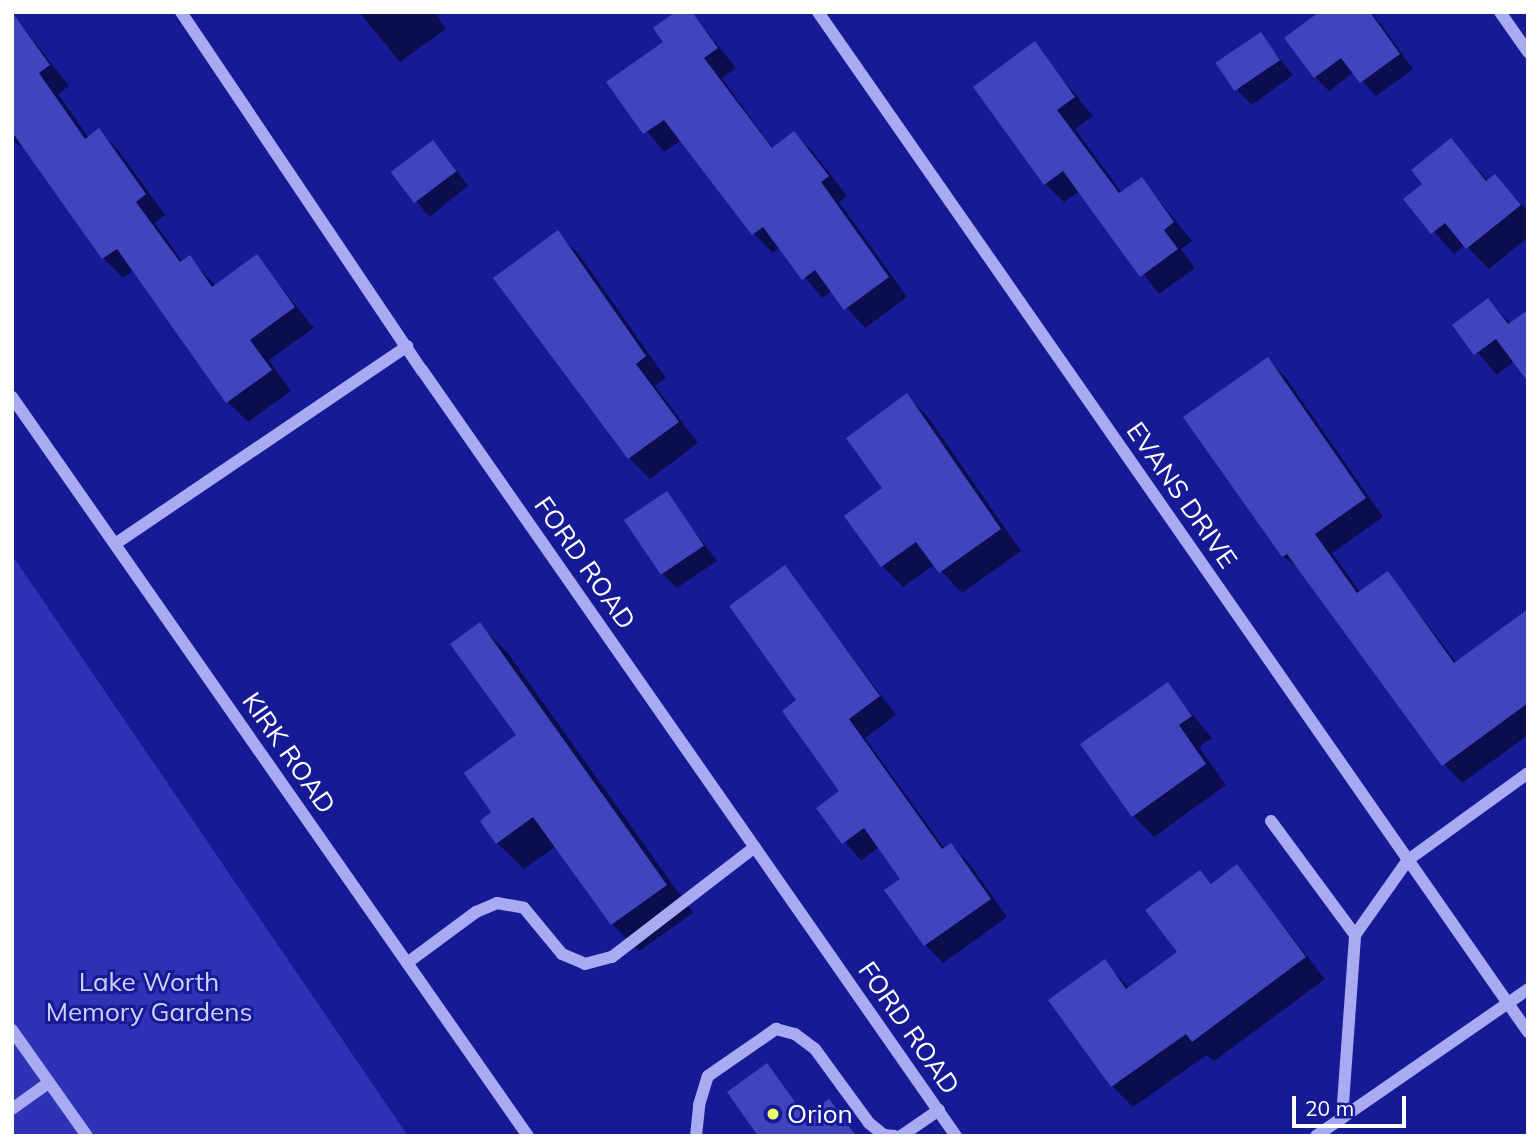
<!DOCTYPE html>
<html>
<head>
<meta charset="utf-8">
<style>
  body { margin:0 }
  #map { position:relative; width:1540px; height:1148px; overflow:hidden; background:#171a95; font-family:Mulish,sans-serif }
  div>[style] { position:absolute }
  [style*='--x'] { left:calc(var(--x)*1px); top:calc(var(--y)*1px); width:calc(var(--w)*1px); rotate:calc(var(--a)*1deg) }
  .green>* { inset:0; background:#2e32b5 }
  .shadow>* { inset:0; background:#0007; transform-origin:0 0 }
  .building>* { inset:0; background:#4044bd; transform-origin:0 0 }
  .minor>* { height:12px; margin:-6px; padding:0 6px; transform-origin:6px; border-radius:6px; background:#a8abf1 }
  .dots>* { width:19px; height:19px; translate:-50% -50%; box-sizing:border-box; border:4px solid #171a95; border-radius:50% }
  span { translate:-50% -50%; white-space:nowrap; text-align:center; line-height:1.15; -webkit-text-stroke:6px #171a95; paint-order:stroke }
  .street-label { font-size:26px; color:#fff }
  .park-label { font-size:26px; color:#cfd1fc }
  .poi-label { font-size:26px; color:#fff }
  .left { translate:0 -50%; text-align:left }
  .frame { position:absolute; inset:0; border:14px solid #fff; pointer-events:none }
  .scale { position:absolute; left:1292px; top:1096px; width:114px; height:32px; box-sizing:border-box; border:4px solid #fff; border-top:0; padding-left:9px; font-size:21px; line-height:24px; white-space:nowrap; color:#fff; -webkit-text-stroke:5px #171a95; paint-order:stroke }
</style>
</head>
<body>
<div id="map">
  <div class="green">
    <div style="clip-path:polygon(12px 555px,408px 1136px,12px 1136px)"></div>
  </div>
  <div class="shadow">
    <div style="clip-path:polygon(359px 12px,435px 12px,446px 29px,400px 62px)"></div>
    <div style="clip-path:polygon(691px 12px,736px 68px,722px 78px,762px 134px,774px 149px,794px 133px,813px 152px,847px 196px,839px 202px,907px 297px,865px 328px,832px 291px,822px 298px,780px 247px,773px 253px,754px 234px,681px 140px,664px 152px,609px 83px,665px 42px)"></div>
    <div style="clip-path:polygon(1322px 12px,1372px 12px,1413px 69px,1376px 96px,1354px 72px,1329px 91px,1315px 77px)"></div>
    <div style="clip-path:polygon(15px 17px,69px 86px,58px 94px,89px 138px,99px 131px,119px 151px,165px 215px,155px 223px,183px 262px,189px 257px,216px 286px,256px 256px,314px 328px,269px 360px,291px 391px,248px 422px,228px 402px,134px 270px,123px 278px,103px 258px,28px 151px,12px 140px)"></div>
    <div style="clip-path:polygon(1260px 34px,1293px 75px,1252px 105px,1238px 91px)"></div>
    <div style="clip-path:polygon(1034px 44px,1093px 116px,1075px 129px,1122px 193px,1142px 179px,1192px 241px,1181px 249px,1195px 268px,1159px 294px,1080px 191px,1064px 202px,1045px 184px)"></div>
    <div style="clip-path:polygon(1451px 140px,1488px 181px,1495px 176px,1528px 211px,1528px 237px,1489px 269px,1465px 245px,1454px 254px,1406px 199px,1424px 185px)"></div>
    <div style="left:433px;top:142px;width:56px;height:50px;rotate:51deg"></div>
    <div style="clip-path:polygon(557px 233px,578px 253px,666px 378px,655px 386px,698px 443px,650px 479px,629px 458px)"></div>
    <div style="clip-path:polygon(1488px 300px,1511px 324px,1515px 361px,1497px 375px,1454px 325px)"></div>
    <div style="clip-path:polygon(1268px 359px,1286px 378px,1383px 517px,1332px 553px,1360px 592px,1388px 573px,1457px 663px,1528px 611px,1528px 735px,1462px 783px,1444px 764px,1304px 573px,1283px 556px,1185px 417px)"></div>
    <div style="clip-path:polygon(907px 396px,928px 417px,1021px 551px,962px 593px,935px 564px,903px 587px,882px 566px)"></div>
    <div style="clip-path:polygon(666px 494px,717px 561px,677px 588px,663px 574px)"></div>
    <div style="clip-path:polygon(785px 568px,896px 715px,865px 738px,945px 849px,951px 845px,969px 863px,1007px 917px,943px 963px,925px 945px,903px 879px,879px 847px,861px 861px,818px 808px,841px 791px,799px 700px)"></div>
    <div style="clip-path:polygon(480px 625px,507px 652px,693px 913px,639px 951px,612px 924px,556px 846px,524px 869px,497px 843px,494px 812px,518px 736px)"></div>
    <div style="clip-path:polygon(1168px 685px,1212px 738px,1199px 747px,1226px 785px,1154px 837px,1133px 816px)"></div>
    <div style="clip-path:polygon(1237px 867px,1325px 979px,1214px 1061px,1207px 1055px,1133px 1107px,1112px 1086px,1051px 1000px,1105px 962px,1130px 989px,1179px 953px,1200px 872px,1213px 885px)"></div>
  </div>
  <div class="building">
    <div style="clip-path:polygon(12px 12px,50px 65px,39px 73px,85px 139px,99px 128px,146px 194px,136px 202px,180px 262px,190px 255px,212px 287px,257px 254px,295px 307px,250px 340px,272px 370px,226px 403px,117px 249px,102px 259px,12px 132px)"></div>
    <div style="clip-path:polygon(675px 12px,692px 12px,718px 48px,704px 58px,772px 148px,794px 131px,829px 176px,821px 182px,889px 277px,844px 310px,815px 270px,802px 280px,763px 227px,752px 235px,664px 120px,643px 134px,606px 82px,663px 42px,653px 28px)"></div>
    <div style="clip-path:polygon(1319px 12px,1370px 12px,1400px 54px,1360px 83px,1341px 58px,1314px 78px,1284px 38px)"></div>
    <div style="left:1261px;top:32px;width:34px;height:55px;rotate:56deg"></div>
    <div style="clip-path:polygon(1035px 41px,1075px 97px,1057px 110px,1119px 193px,1142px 177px,1174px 222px,1164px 230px,1178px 249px,1140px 277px,1063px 171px,1044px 185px,973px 87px)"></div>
    <div style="clip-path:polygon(1451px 138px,1486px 181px,1495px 174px,1521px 205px,1466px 249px,1445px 223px,1431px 234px,1403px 199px,1422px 184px,1411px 170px)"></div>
    <div style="left:433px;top:140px;width:39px;height:53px;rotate:53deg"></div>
    <div style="clip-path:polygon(558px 230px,646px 356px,636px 364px,679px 422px,628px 459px,493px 278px)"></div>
    <div style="clip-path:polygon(1488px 298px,1508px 324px,1528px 310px,1528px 382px,1496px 339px,1474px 355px,1452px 325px)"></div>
    <div style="clip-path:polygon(1268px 357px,1366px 498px,1315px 534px,1357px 593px,1388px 571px,1454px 663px,1528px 609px,1528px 703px,1442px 766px,1287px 554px,1282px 557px,1183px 417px)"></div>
    <div style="clip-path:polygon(907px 393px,1001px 529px,939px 573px,916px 542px,881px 567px,844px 516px,882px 488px,846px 438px)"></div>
    <div style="left:667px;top:491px;width:66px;height:52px;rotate:56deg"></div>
    <div style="clip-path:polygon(785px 565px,880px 696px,849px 719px,942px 849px,951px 843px,991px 899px,924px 946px,884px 890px,900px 879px,864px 828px,842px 844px,816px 808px,839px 791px,782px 711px,796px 700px,729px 606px)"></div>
    <div style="clip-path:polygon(480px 622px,667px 885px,611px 925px,533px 817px,496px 844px,480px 821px,491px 812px,464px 773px,516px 735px,450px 644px)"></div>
    <div style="clip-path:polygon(1168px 682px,1192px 716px,1179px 725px,1206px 764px,1132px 817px,1080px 744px)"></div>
    <div style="clip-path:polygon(1237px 864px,1306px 957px,1192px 1042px,1186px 1034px,1111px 1087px,1048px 1000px,1105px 959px,1126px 989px,1177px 952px,1145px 910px,1200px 870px,1211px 884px)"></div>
    <div style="clip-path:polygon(767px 1063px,805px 1116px,829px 1099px,856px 1136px,758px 1136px,727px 1092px)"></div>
  </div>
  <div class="minor">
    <div style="--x:181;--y:12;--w:432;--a:56.1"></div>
    <div style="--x:422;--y:370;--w:934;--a:55.12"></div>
    <div style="--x:818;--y:12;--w:1243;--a:55.16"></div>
    <div style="--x:1500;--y:12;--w:49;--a:55"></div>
    <div style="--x:12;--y:397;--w:901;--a:55.08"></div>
    <div style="--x:115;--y:544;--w:353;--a:-34.1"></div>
    <div style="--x:1271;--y:821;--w:142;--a:53.6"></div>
    <div style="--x:407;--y:963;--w:86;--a:-36.5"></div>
    <div style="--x:476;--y:912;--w:23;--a:-23"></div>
    <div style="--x:497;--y:903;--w:27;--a:10"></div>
    <div style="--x:524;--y:908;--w:60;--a:50.4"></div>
    <div style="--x:562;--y:954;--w:25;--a:23"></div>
    <div style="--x:585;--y:964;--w:28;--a:-15"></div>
    <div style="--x:612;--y:957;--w:180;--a:-37.6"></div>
    <div style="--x:12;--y:1030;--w:130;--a:54.7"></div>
    <div style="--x:12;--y:1109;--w:44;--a:-35.8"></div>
    <div style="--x:1342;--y:1118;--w:183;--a:-85.9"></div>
    <div style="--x:1355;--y:935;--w:92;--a:-54.8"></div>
    <div style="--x:1408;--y:860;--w:148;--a:-35.9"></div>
    <div style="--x:696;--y:1136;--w:31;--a:-84"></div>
    <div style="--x:699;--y:1105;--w:30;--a:-73"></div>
    <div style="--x:708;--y:1076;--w:83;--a:-34.7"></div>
    <div style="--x:776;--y:1029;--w:20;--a:15"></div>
    <div style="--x:795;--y:1034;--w:25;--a:37"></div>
    <div style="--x:815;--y:1049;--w:92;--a:53.9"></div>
    <div style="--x:869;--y:1123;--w:19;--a:39"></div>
    <div style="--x:884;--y:1135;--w:11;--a:5"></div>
    <div style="--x:901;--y:1136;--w:46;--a:-34.4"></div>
    <div style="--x:1316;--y:1136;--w:258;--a:-34.7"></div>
  </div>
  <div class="dots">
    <div style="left:773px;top:1114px;background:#ecff68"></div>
  </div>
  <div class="street-label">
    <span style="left:1182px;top:495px;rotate:55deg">EVANS DRIVE</span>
    <span style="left:585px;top:563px;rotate:55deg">FORD ROAD</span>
    <span style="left:289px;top:753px;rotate:55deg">KIRK ROAD</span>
    <span style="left:909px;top:1028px;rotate:55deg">FORD ROAD</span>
  </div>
  <div class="park-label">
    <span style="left:149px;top:997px">Lake Worth<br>Memory Gardens</span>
  </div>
  <div class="poi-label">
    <span class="left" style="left:787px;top:1114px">Orion</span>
  </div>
  <div class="frame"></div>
  <div class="scale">20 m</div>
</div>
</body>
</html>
